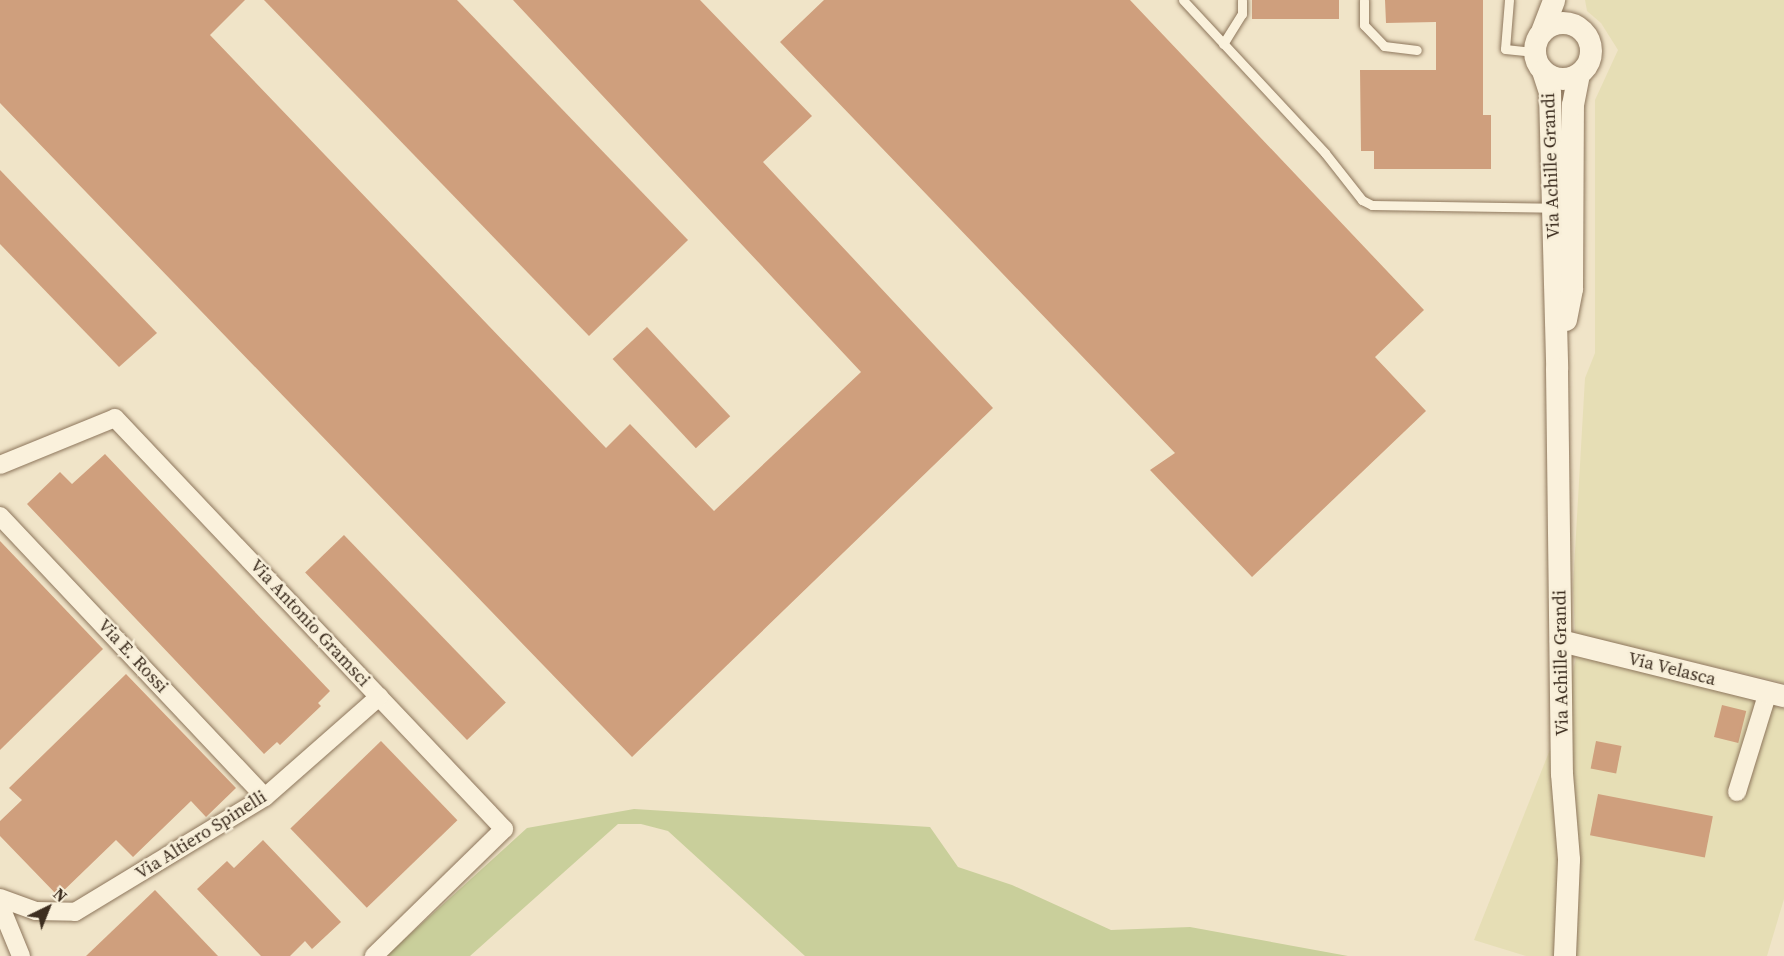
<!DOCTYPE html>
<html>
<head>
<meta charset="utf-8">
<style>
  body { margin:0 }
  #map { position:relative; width:1784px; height:956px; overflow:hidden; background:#f0e4c8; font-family:"Source Serif 4",serif }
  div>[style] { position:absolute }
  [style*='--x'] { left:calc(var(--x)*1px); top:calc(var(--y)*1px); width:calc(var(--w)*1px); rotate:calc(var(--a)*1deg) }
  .farmland>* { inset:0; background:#e6deb5 }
  .green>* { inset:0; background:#c9cf9b }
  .building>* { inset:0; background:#cf9f7d; transform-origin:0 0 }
  .roads { filter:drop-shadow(0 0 2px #8d765c) drop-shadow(0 0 2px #8d765c) }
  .service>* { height:9px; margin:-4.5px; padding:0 4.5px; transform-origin:4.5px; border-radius:4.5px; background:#faf1dc }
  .minor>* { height:18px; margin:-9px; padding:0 9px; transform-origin:9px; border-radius:9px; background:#faf1dc }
  .tertiary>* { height:22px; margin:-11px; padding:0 11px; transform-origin:11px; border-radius:11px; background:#faf1dc }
  .tertiary>.ring { margin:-11px; padding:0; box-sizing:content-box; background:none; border:22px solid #faf1dc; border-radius:50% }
  span { translate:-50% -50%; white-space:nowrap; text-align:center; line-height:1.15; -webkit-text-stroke:5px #f7eed8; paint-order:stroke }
  .street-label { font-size:18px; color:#3d2e20 }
  .north { position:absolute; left:18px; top:878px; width:60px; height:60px; -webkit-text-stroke:4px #f7eed8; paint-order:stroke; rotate:43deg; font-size:16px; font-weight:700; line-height:24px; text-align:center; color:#3d2e20 }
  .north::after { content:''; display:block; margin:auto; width:21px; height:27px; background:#3d2e20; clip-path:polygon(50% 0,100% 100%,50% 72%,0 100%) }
</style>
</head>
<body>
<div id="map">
  <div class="farmland">
    <div style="clip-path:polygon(1585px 0,1784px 0,1784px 683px,1660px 654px,1764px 703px,1784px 709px,1784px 899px,1767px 956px,1526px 956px,1474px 940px,1563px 717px,1576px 658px,1573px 586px,1585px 378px,1595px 353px,1595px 100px,1618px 50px,1601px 23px,1587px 11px)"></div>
  </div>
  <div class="green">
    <div style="clip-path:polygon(634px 809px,930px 827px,958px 867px,1012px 885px,1111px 930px,1190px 927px,1348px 956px,805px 956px,668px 831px,641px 824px,618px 824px,470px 956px,386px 956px,527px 828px)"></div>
  </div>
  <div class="building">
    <div style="clip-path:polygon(0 0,245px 0,210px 35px,606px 448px,630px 424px,714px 511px,861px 372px,513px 0,700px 0,812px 116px,763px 162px,993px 408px,632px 757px,0 103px)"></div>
    <div style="clip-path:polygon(264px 0,457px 0,688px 240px,589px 336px)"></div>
    <div style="clip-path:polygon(824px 0,1130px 0,1424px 310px,1375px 357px,1426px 411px,1252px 577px,1150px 470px,1175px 453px,780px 42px)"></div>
    <div style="left:1252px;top:0;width:87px;height:19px"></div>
    <div style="clip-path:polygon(1385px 0,1483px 0,1483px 115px,1491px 115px,1491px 169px,1374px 169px,1374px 151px,1361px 151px,1360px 70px,1436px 70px,1436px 22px,1386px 23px)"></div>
    <div style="clip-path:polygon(0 170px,157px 333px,119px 367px,0 244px)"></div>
    <div style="left:647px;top:327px;width:122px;height:47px;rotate:47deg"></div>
    <div style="clip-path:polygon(105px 454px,330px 691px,318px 703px,321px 706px,280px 745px,277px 742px,264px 754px,27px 504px,60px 472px,72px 484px)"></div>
    <div style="left:344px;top:535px;width:233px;height:54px;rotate:46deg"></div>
    <div style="clip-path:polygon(0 541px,103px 649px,0 750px)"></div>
    <div style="clip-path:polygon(126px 674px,236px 788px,206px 817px,191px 801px,133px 857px,116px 840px,58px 896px,0 836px,0 821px,22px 800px,9px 788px)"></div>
    <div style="left:1722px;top:705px;width:25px;height:33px;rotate:14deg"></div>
    <div style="left:381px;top:741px;width:110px;height:126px;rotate:46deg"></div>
    <div style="left:1596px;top:741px;width:26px;height:28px;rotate:11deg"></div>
    <div style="left:1598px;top:794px;width:117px;height:42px;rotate:11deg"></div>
    <div style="clip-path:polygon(263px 840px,341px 922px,312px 949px,305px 941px,290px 956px,261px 956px,197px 889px,227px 861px,234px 868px)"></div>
    <div style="clip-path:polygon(155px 890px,218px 956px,86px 956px)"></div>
  </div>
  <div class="roads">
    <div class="service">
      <div style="--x:1183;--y:0;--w:209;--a:47.1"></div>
      <div style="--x:1325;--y:153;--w:60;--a:51.8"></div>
      <div style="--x:1362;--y:200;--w:11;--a:27"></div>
      <div style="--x:1372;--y:205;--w:181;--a:0.9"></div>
      <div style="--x:1364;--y:0;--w:25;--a:90"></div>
      <div style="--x:1364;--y:25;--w:29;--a:46"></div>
      <div style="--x:1384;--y:46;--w:33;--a:7"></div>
      <div style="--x:1509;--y:0;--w:49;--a:94.7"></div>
      <div style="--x:1505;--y:49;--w:30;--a:6"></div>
      <div style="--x:1223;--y:44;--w:36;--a:-58"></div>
      <div style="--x:1242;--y:14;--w:14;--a:-90"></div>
    </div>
    <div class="minor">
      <div style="--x:0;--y:465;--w:124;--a:-22.2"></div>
      <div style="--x:115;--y:418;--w:566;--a:46.58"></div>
      <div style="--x:504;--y:829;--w:182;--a:135.7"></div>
      <div style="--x:0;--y:516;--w:386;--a:46.7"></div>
      <div style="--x:1737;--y:792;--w:105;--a:-72.8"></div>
      <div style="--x:0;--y:898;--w:38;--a:20"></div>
      <div style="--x:36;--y:911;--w:39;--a:1"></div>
      <div style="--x:75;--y:912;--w:222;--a:-31.2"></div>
      <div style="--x:265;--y:797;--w:152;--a:-41.3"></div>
      <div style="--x:0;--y:905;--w:55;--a:67.6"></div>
    </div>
    <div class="tertiary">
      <div class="ring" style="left:1535px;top:23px;width:34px;height:34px"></div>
      <div style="--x:1542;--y:32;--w:34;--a:-69"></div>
      <div style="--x:1543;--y:71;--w:23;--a:72"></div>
      <div style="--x:1550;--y:93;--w:276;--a:88.5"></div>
      <div style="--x:1557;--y:369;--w:405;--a:89.3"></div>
      <div style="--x:1562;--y:774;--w:86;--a:85.3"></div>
      <div style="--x:1569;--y:860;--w:96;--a:92.4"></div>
      <div style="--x:1566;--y:320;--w:32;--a:-79"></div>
      <div style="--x:1572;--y:289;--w:184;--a:-89.7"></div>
      <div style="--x:1573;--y:105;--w:31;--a:-79"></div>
      <div style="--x:1561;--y:641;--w:230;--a:13.9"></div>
    </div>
  </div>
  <div class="street-label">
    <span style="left:1551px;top:166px;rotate:-92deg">Via Achille Grandi</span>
    <span style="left:310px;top:623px;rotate:47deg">Via Antonio Gramsci</span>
    <span style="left:133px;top:656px;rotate:47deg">Via E. Rossi</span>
    <span style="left:1561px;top:663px;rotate:-91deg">Via Achille Grandi</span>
    <span style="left:1672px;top:669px;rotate:14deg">Via Velasca</span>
    <span style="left:201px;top:835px;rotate:-32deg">Via Altiero Spinelli</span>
  </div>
  <div class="north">N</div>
</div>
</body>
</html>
